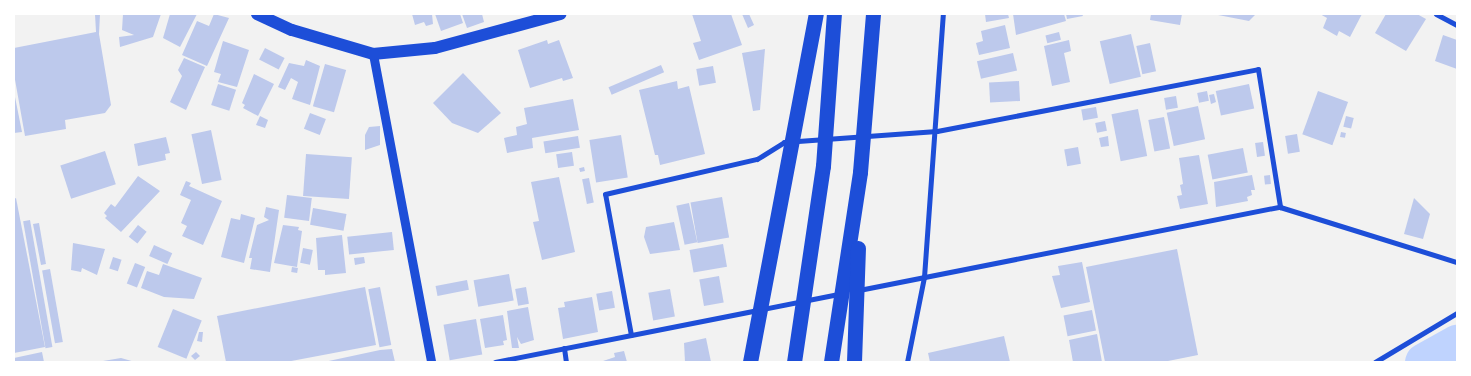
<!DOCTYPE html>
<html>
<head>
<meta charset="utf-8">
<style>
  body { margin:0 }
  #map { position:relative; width:1471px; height:376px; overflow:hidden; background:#f2f2f2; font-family:"Varela Round",sans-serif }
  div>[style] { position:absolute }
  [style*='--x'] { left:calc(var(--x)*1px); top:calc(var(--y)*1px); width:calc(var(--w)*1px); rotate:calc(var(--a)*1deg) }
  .river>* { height:39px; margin:-19.5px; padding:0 19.5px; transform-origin:19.5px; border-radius:19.5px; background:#bfd3fe }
  .building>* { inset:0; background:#bdc9ec; transform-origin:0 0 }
  .minor>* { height:5px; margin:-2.5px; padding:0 2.5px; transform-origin:2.5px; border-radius:2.5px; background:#1d4ed8 }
  .tertiary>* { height:9px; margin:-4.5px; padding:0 4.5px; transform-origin:4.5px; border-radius:4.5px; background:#1d4ed8 }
  .primary>* { height:12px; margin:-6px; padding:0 6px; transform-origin:6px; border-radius:6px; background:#1d4ed8 }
  .motorway>* { height:15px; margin:-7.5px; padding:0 7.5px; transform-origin:7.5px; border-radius:7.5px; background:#1d4ed8 }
  span { translate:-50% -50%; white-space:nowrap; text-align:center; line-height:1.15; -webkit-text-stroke:4px #fff; paint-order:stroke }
  .frame { position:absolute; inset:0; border:15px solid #fff; pointer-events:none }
</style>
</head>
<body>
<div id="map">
  <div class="river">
    <div style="--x:1424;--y:362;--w:38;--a:-29"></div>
  </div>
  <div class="building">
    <div style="clip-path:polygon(95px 14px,100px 14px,99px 34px,111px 105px,105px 113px,65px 120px,66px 129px,25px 136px,14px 74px,14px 48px,96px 32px)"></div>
    <div style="clip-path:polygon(123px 14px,161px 14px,153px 37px,120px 47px,119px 37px,134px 35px,122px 30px)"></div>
    <div style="clip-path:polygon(170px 14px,197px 14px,180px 47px,163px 38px)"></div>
    <div style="clip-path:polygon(214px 14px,229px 18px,207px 66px,182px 55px,197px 21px,209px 26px)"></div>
    <div style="clip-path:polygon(412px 14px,432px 14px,433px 24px,426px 26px,424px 22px,415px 25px)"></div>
    <div style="clip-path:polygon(435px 14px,460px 14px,463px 23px,441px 31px)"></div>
    <div style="clip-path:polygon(462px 14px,482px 14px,484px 22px,467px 28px)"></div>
    <div style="clip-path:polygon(692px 14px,731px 14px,742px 45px,699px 60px,693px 43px,701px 41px)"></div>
    <div style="clip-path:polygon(742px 14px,749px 14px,754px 25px,748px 28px)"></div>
    <div style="clip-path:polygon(985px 14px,1008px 14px,1009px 18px,986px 22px)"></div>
    <div style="clip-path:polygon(1013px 14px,1064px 14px,1066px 21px,1016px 35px)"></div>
    <div style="clip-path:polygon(1066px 14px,1082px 14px,1083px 16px,1067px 19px)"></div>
    <div style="clip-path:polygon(1151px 14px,1182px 14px,1180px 25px,1150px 20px)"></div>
    <div style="clip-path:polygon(1213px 14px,1256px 14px,1249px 21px)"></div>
    <div style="clip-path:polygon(1320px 14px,1362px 14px,1350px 37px,1339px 31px,1337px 36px,1323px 28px,1327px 18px)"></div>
    <div style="clip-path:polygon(1386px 14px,1417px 14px,1426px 19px,1406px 51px,1375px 33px)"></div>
    <div style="clip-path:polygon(1005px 25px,1010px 48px,979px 55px,976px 43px,983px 41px,981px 31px)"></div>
    <div style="left:1059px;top:32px;width:8px;height:14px;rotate:76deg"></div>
    <div style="left:1131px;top:34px;width:44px;height:32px;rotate:77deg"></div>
    <div style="clip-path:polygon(1443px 35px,1457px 40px,1457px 69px,1435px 61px)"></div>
    <div style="clip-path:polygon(547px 40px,548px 44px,559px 40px,573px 78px,563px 81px,562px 78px,530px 88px,518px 50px)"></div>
    <div style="clip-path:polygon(1069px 40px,1071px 51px,1064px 53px,1070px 82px,1052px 86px,1044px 46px)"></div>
    <div style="clip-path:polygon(223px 41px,249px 50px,237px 87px,218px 82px,221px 74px,214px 72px)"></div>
    <div style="left:1150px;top:43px;width:29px;height:14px;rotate:78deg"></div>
    <div style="left:265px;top:48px;width:22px;height:13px;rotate:27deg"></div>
    <div style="clip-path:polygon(765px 49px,760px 110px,753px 111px,742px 53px)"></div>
    <div style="left:1013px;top:53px;width:18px;height:37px;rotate:77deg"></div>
    <div style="clip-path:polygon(184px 58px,205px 67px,186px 110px,170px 102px,182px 76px,178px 70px)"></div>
    <div style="clip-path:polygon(306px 60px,320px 66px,310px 105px,292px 99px,298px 82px,291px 78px,285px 90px,278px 87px,289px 63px,304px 66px)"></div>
    <div style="left:325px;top:64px;width:22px;height:44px;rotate:16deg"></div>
    <div style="left:661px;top:65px;width:8px;height:57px;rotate:67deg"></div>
    <div style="left:713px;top:66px;width:17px;height:17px;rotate:80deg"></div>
    <div style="clip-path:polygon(463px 73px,501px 113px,478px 133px,452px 123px,433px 103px)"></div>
    <div style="clip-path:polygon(254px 74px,274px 84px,258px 116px,243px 108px,245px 105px,242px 103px)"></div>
    <div style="clip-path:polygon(677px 81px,678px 89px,689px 86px,705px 154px,660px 165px,658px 155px,655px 155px,639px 90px)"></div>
    <div style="left:1019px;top:81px;width:20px;height:30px;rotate:87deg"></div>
    <div style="left:218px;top:84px;width:19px;height:22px;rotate:18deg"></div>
    <div style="left:1249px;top:84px;width:25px;height:34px;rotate:78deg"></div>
    <div style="left:1207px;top:91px;width:10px;height:10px;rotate:79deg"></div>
    <div style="left:1318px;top:91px;width:32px;height:46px;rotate:20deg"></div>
    <div style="clip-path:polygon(1214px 94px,1216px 102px,1211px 104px,1209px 95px)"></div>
    <div style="left:1176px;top:96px;width:12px;height:12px;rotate:81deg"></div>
    <div style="clip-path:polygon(15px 97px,22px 132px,14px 133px,14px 98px)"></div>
    <div style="clip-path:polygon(573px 99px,579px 130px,532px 138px,533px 148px,507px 153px,504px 138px,517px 135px,516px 127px,527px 124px,524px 108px)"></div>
    <div style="left:1198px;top:106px;width:34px;height:32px;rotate:78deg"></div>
    <div style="left:1096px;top:107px;width:11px;height:15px;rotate:80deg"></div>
    <div style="left:1138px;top:109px;width:48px;height:27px;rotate:79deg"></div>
    <div style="left:310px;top:113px;width:17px;height:17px;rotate:21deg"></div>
    <div style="clip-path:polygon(260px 116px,268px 120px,265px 128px,256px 125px)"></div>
    <div style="left:1346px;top:116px;width:8px;height:11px;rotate:14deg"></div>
    <div style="left:1164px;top:117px;width:32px;height:16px;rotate:79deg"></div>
    <div style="left:1105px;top:121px;width:10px;height:10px;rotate:79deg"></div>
    <div style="clip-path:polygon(380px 126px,380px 145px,365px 150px,365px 135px,369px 127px)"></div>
    <div style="left:211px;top:130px;width:51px;height:20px;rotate:78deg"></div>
    <div style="left:1341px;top:132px;width:5px;height:5px;rotate:11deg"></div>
    <div style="left:1297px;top:134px;width:18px;height:12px;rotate:81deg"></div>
    <div style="left:621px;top:135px;width:43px;height:32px;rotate:81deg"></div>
    <div style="left:578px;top:136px;width:12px;height:35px;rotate:81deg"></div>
    <div style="clip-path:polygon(1108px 136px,1109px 146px,1101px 147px,1099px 138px)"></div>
    <div style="clip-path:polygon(166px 137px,170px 153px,165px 154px,166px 160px,138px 166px,134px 144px)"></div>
    <div style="left:1263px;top:142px;width:14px;height:8px;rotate:82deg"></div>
    <div style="left:1078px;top:147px;width:17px;height:14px;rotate:80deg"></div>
    <div style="left:1243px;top:148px;width:25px;height:36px;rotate:79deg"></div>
    <div style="left:105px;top:151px;width:35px;height:47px;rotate:72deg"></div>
    <div style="left:572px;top:152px;width:14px;height:16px;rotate:82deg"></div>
    <div style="left:306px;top:154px;width:46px;height:42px;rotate:4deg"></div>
    <div style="clip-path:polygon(1199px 155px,1208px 204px,1180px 209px,1177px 196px,1182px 195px,1180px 185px,1183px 184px,1179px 158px)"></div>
    <div style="left:584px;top:167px;width:4px;height:5px;rotate:76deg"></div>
    <div style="clip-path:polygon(1252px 175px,1255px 190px,1251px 190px,1252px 195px,1247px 197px,1248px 201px,1216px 207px,1214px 182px)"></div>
    <div style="left:1270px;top:175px;width:9px;height:6px;rotate:84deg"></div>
    <div style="clip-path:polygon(138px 176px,160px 191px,121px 232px,105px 218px,107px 216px,104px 213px,111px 204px,115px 207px)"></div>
    <div style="clip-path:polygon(559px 177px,575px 252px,542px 260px,533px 222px,539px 221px,531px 182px)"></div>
    <div style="left:589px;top:178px;width:25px;height:7px;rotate:79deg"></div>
    <div style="clip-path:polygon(186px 181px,191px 183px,189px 186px,222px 201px,203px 245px,182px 236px,187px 226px,181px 223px,191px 200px,180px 195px)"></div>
    <div style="left:287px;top:195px;width:25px;height:23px;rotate:7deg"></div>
    <div style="left:722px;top:197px;width:41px;height:32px;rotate:80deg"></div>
    <div style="clip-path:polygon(16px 198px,45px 347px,14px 353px,14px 199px)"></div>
    <div style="clip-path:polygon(1414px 198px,1430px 214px,1423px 239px,1404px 234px)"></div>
    <div style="left:689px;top:203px;width:40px;height:13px;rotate:78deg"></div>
    <div style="clip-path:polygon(266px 207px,279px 210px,270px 272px,250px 269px,252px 258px,249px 258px,257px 225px,269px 220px,264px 217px)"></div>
    <div style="left:313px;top:208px;width:34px;height:17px;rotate:10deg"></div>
    <div style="clip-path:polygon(241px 214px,255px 218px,244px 263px,221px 257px,231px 218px,240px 220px)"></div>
    <div style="left:30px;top:220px;width:129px;height:7px;rotate:80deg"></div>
    <div style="clip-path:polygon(674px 222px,680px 250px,650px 254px,644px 237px,646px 227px)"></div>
    <div style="clip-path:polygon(39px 223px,46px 264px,41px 265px,33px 224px)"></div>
    <div style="left:138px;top:225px;width:11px;height:15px;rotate:38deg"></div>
    <div style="clip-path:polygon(283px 225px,299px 227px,298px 230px,302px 231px,297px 267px,274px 263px)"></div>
    <div style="left:392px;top:232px;width:18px;height:45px;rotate:84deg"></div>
    <div style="clip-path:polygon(342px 235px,346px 273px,325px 275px,325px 270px,318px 270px,316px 238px)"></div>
    <div style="clip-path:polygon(73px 243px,105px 249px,97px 275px,82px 268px,81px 272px,71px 270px)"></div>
    <div style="left:723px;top:244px;width:23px;height:34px;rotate:80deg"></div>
    <div style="left:154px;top:245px;width:20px;height:12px;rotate:24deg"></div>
    <div style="left:303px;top:248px;width:10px;height:15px;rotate:11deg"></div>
    <div style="clip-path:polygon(1177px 249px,1198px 355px,1163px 362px,1105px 362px,1086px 267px)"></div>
    <div style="left:113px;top:257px;width:9px;height:12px;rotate:18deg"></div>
    <div style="clip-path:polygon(364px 257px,365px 263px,355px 265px,354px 258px)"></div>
    <div style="clip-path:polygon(1082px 262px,1090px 302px,1061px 308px,1052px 276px,1060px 275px,1058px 266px)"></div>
    <div style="left:135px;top:263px;width:11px;height:22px;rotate:22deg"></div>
    <div style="clip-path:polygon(163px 264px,202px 278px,194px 299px,164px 297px,141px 288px,147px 271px,159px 275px)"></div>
    <div style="left:292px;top:267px;width:6px;height:5px;rotate:9deg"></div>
    <div style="left:50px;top:269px;width:74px;height:8px;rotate:80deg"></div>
    <div style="left:509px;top:274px;width:27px;height:36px;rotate:80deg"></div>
    <div style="left:719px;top:276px;width:27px;height:20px;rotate:80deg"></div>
    <div style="left:467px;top:280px;width:10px;height:32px;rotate:79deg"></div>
    <div style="clip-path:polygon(365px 287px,376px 345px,286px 362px,226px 362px,217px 316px)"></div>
    <div style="left:380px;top:287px;width:59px;height:12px;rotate:79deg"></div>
    <div style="left:526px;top:287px;width:17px;height:11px;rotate:80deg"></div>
    <div style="left:670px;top:289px;width:28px;height:22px;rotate:80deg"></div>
    <div style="left:612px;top:291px;width:17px;height:16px;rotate:80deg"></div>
    <div style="clip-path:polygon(592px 297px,598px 332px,563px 339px,558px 308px,565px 307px,564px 302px)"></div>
    <div style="clip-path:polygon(528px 307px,534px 340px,521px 344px,517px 337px,519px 348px,512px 348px,507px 311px)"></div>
    <div style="left:173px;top:309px;width:31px;height:41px;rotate:22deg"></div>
    <div style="left:1092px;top:310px;width:21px;height:29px;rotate:79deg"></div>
    <div style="clip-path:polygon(503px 315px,507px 340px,503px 341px,504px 345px,485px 348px,480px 319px)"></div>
    <div style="left:476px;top:319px;width:36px;height:33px;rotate:80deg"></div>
    <div style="clip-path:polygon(199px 332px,203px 332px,202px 342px,197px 341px)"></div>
    <div style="clip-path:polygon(1097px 334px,1102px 362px,1073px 362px,1069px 340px)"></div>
    <div style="clip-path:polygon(1004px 336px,1010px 362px,930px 362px,928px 353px)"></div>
    <div style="clip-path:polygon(706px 338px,711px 362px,685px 362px,684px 343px)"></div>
    <div style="clip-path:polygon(392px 349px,395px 362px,324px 362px,380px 350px)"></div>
    <div style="clip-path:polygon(624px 351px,627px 362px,600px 362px,615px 357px,614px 353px)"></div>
    <div style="clip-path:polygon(42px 352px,44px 362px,14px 362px,14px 358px)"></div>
    <div style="clip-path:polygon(196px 352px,200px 356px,195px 360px,191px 356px)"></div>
    <div style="clip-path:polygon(121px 358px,135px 362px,103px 362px,103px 361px)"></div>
  </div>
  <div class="minor">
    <div style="--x:1436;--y:14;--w:24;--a:28"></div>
    <div style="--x:859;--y:290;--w:429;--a:-11.2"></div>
    <div style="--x:1280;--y:207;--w:185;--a:17.3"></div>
    <div style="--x:631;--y:335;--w:143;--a:-100.4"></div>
    <div style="--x:605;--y:194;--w:156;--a:-13"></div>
    <div style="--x:757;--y:159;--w:32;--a:-32"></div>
    <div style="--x:784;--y:142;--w:153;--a:-4.1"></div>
    <div style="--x:937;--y:131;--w:327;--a:-10.9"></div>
    <div style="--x:1258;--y:69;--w:140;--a:80.9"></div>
    <div style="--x:564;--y:348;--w:14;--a:82"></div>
    <div style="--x:495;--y:362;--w:350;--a:-11.2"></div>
    <div style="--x:907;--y:362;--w:87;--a:-78.7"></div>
    <div style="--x:924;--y:277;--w:264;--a:-85.9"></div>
    <div style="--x:1375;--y:362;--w:96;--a:-30.9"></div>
  </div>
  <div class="tertiary">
    <div style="--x:373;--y:54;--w:313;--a:79.3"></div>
  </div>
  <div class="primary">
    <div style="--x:257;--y:14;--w:38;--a:25"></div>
    <div style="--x:292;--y:30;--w:84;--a:16.5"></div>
    <div style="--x:373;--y:54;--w:62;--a:-5.5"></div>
    <div style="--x:435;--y:48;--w:130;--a:-15.2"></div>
  </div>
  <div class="motorway">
    <div style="--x:750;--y:362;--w:354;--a:-79.3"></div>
    <div style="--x:794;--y:362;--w:198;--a:-81.6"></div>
    <div style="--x:823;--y:166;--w:152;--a:-85.9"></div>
    <div style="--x:831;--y:362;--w:192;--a:-81.3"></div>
    <div style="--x:860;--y:172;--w:159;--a:-85.3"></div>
    <div style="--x:854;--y:362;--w:114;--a:-88"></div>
  </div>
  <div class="frame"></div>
</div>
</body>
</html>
